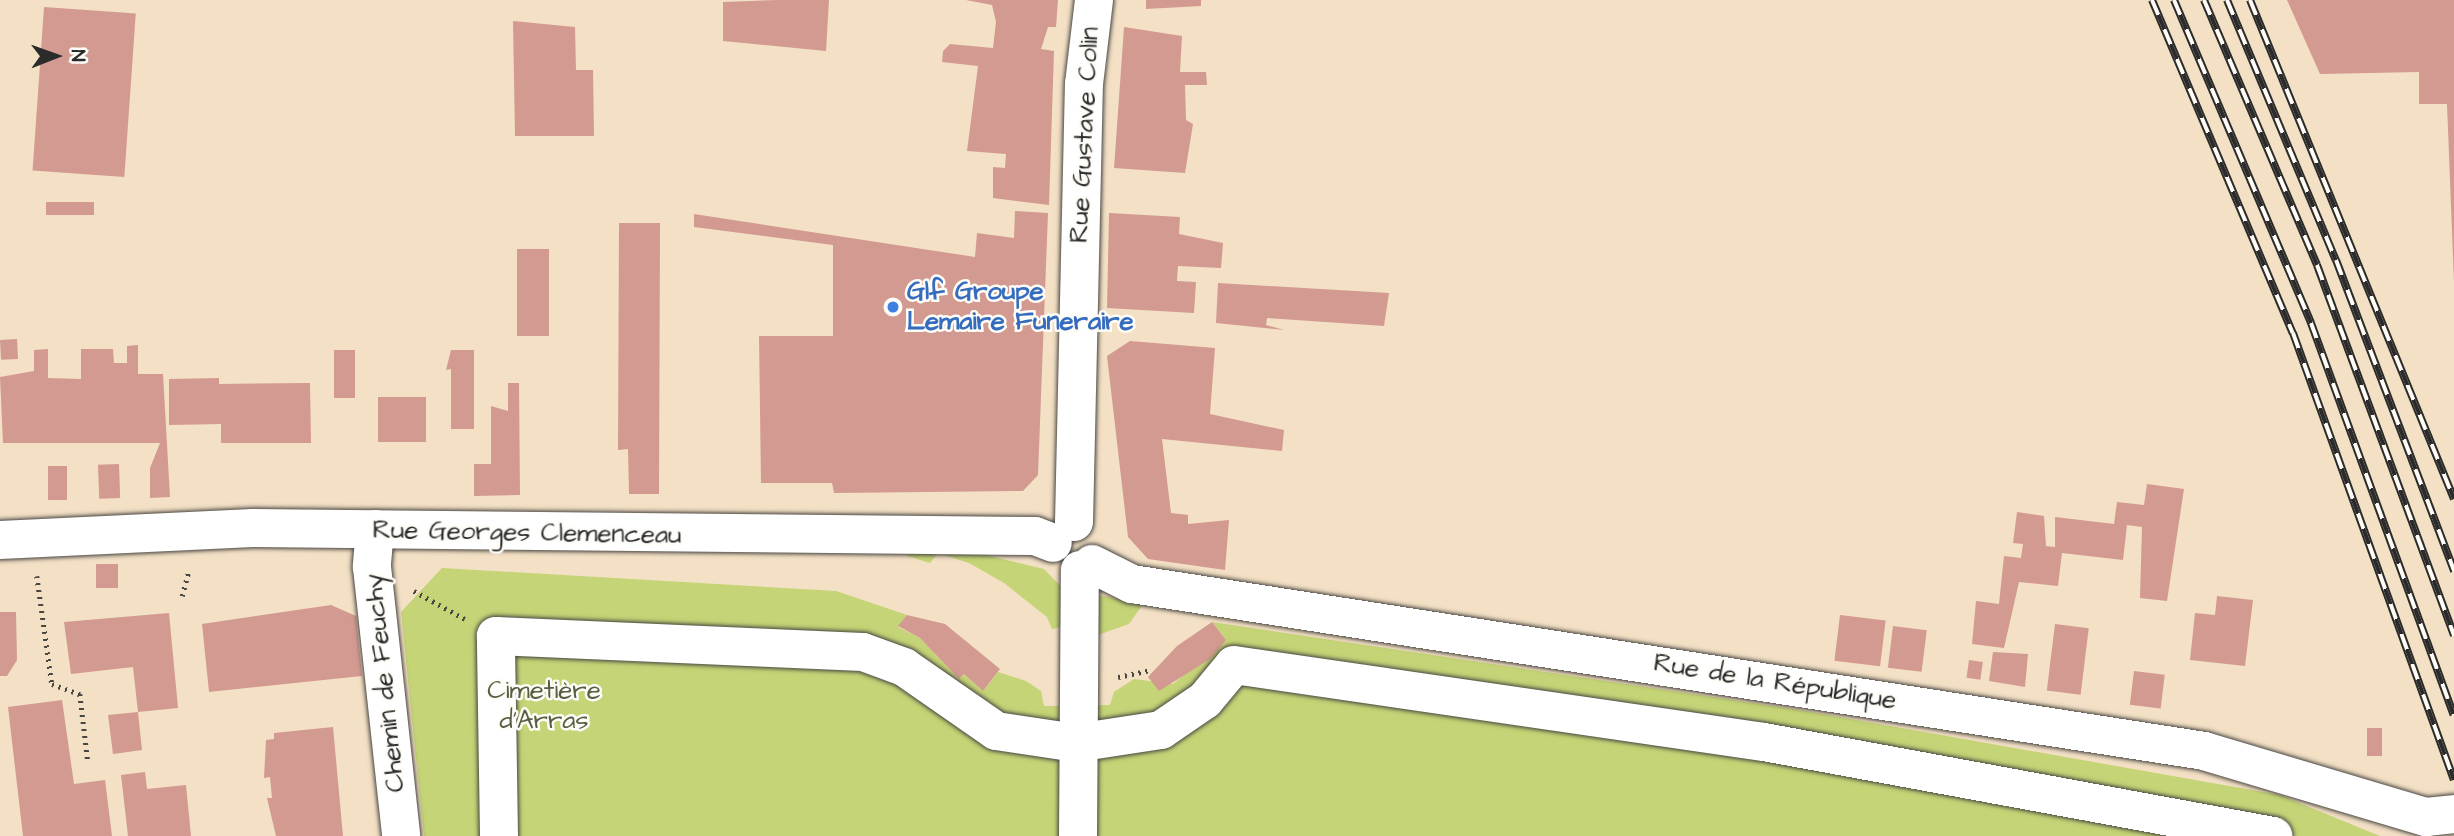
<!DOCTYPE html>
<html>
<head>
<meta charset="utf-8">
<style>
  body { margin:0 }
  #map { position:relative; width:2454px; height:836px; overflow:hidden; background:#f3e0c5; font-family:"Architects Daughter",sans-serif }
  div>[style] { position:absolute }
  [style*='--x'] { left:calc(var(--x)*1px); top:calc(var(--y)*1px); width:calc(var(--w)*1px); rotate:calc(var(--a)*1deg) }
  .green>* { inset:0; background:#c5d476 }
  .building>* { inset:0; background:#d39a91; transform-origin:0 0 }
  .path>* { height:4.5px; margin-top:-2.25px; transform-origin:0; background:repeating-linear-gradient(90deg,#494642 0 2px,transparent 0 7px) }
  .roads { filter:drop-shadow(0 0 2px #494642) drop-shadow(0 0 2px #494642) }
  .minor>* { height:38px; margin:-19px; padding:0 19px; transform-origin:19px; border-radius:19px; background:#fff }
  .rail>* { height:8px; margin-top:-4px; transform-origin:0; background:repeating-linear-gradient(90deg,#fdfcf7 0 16px,#2b2b2b 0 32px); box-sizing:border-box; border-block:2px solid #2b2b2b }
  .dots>* { width:19px; height:19px; translate:-50% -50%; box-sizing:border-box; border:4px solid #fdfcf7; border-radius:50% }
  span { translate:-50% -50%; white-space:nowrap; text-align:center; line-height:1.15; -webkit-text-stroke:5px #fdfcf7; paint-order:stroke }
  .street-label { font-size:26px; color:#2b2b2b }
  .shop-label { font-size:26px; color:#366cbe; font-weight:700 }
  .left { translate:0 -50%; text-align:left }
  .park-label { font-size:26px; color:#595e42 }
  .north { position:absolute; left:21px; top:21px; width:70px; height:70px; -webkit-text-stroke:5px #fdfcf7; paint-order:stroke; rotate:89deg; font-size:19px; font-weight:700; line-height:28px; text-align:center; color:#2b2b2b }
  .north::after { content:''; display:block; margin:auto; width:24px; height:32px; background:#2b2b2b; clip-path:polygon(50% 0,100% 100%,50% 72%,0 100%) }
</style>
</head>
<body>
<div id="map">
  <div class="green">
    <div style="clip-path:polygon(956px 548px,1044px 569px,1064px 590px,1066px 626px,1052px 629px,1047px 617px,1004px 583px,969px 563px,938px 553px,930px 563px,907px 556px,910px 549px)"></div>
    <div style="clip-path:polygon(442px 568px,836px 591px,907px 615px,898px 627px,920px 638px,959px 679px,964px 674px,983px 691px,998px 672px,1026px 681px,1041px 691px,1044px 706px,1110px 705px,1114px 692px,1134px 679px,1173px 684px,1226px 640px,1212px 622px,1800px 710px,2280px 795px,2380px 836px,424px 836px,401px 612px)"></div>
    <div style="clip-path:polygon(1098px 595px,1143px 604px,1129px 624px,1098px 635px)"></div>
  </div>
  <div class="building">
    <div style="clip-path:polygon(778px 0,829px 0,826px 51px,723px 41px,723px 2px)"></div>
    <div style="clip-path:polygon(966px 0,1058px 0,1056px 27px,1048px 27px,1041px 49px,1054px 51px,1049px 205px,993px 198px,993px 167px,1005px 168px,1006px 154px,967px 151px,978px 66px,942px 62px,943px 51px,950px 44px,993px 48px,996px 22px,992px 5px)"></div>
    <div style="clip-path:polygon(1146px 0,1201px 0,1201px 6px,1146px 9px)"></div>
    <div style="clip-path:polygon(2287px 0,2454px 0,2454px 282px,2447px 104px,2419px 104px,2419px 72px,2320px 74px)"></div>
    <div style="left:44px;top:7px;width:92px;height:164px;rotate:4deg"></div>
    <div style="clip-path:polygon(513px 21px,575px 27px,576px 70px,593px 70px,594px 136px,515px 136px)"></div>
    <div style="clip-path:polygon(1124px 27px,1182px 36px,1180px 72px,1206px 72px,1207px 85px,1185px 85px,1186px 120px,1193px 124px,1185px 173px,1114px 168px)"></div>
    <div style="left:46px;top:202px;width:48px;height:13px"></div>
    <div style="clip-path:polygon(1015px 211px,1048px 213px,1038px 475px,1023px 491px,834px 493px,832px 483px,761px 483px,759px 336px,833px 336px,833px 245px,694px 227px,694px 214px,975px 257px,977px 233px,1014px 238px)"></div>
    <div style="clip-path:polygon(1109px 213px,1180px 217px,1179px 234px,1223px 243px,1221px 268px,1178px 266px,1177px 281px,1196px 282px,1194px 313px,1107px 308px)"></div>
    <div style="clip-path:polygon(619px 223px,660px 223px,659px 494px,629px 494px,628px 449px,618px 450px)"></div>
    <div style="left:517px;top:249px;width:32px;height:87px"></div>
    <div style="clip-path:polygon(1218px 283px,1389px 293px,1384px 326px,1267px 318px,1266px 325px,1284px 330px,1216px 323px)"></div>
    <div style="left:17px;top:339px;width:20px;height:17px;rotate:87deg"></div>
    <div style="clip-path:polygon(1130px 341px,1215px 348px,1210px 414px,1284px 430px,1282px 451px,1162px 439px,1171px 513px,1188px 515px,1188px 524px,1229px 520px,1225px 570px,1148px 559px,1128px 537px,1107px 356px)"></div>
    <div style="clip-path:polygon(138px 345px,138px 374px,163px 374px,170px 497px,150px 498px,150px 468px,160px 443px,3px 443px,0 377px,34px 371px,34px 350px,48px 349px,48px 378px,81px 379px,81px 349px,113px 349px,114px 363px,127px 363px,127px 346px)"></div>
    <div style="left:334px;top:350px;width:21px;height:48px"></div>
    <div style="clip-path:polygon(451px 350px,474px 350px,474px 429px,451px 429px,451px 369px,446px 370px)"></div>
    <div style="clip-path:polygon(219px 378px,219px 384px,310px 383px,311px 443px,221px 443px,221px 424px,169px 425px,169px 379px)"></div>
    <div style="clip-path:polygon(508px 383px,519px 383px,520px 495px,474px 496px,474px 464px,491px 464px,491px 406px,508px 411px)"></div>
    <div style="left:378px;top:397px;width:48px;height:45px"></div>
    <div style="left:119px;top:464px;width:34px;height:21px;rotate:88deg"></div>
    <div style="left:48px;top:466px;width:19px;height:34px"></div>
    <div style="clip-path:polygon(2147px 484px,2184px 489px,2167px 601px,2140px 598px,2142px 527px,2127px 525px,2123px 560px,2062px 553px,2058px 586px,2019px 582px,2004px 648px,1972px 644px,1976px 601px,1999px 604px,2004px 556px,2021px 558px,2023px 544px,2013px 543px,2017px 512px,2044px 516px,2046px 546px,2055px 547px,2055px 517px,2114px 524px,2117px 502px,2144px 505px)"></div>
    <div style="left:96px;top:564px;width:22px;height:24px"></div>
    <div style="clip-path:polygon(2217px 596px,2253px 600px,2245px 666px,2190px 660px,2195px 613px,2215px 615px)"></div>
    <div style="clip-path:polygon(331px 605px,356px 616px,362px 676px,209px 692px,202px 624px)"></div>
    <div style="clip-path:polygon(0 612px,16px 612px,17px 660px,7px 676px,0 676px)"></div>
    <div style="clip-path:polygon(169px 613px,178px 708px,138px 712px,142px 750px,113px 754px,108px 715px,138px 712px,133px 667px,71px 674px,64px 622px)"></div>
    <div style="clip-path:polygon(907px 615px,945px 624px,1000px 669px,983px 691px,964px 674px,959px 679px,920px 638px,898px 626px)"></div>
    <div style="left:1840px;top:615px;width:46px;height:46px;rotate:7deg"></div>
    <div style="clip-path:polygon(1212px 622px,1226px 640px,1210px 659px,1159px 691px,1148px 677px,1177px 646px)"></div>
    <div style="left:2055px;top:624px;width:34px;height:67px;rotate:7deg"></div>
    <div style="left:1893px;top:626px;width:34px;height:42px;rotate:7deg"></div>
    <div style="clip-path:polygon(1993px 652px,2028px 654px,2025px 687px,1989px 681px)"></div>
    <div style="left:1969px;top:660px;width:14px;height:18px;rotate:8deg"></div>
    <div style="left:2134px;top:671px;width:31px;height:34px;rotate:7deg"></div>
    <div style="clip-path:polygon(62px 700px,74px 784px,105px 780px,112px 836px,23px 836px,8px 707px)"></div>
    <div style="clip-path:polygon(333px 727px,343px 836px,276px 836px,267px 798px,272px 798px,270px 777px,264px 778px,266px 740px,274px 739px,274px 733px)"></div>
    <div style="left:2367px;top:728px;width:15px;height:28px"></div>
    <div style="clip-path:polygon(145px 772px,147px 789px,186px 785px,191px 836px,128px 836px,121px 775px)"></div>
  </div>
  <div class="path">
    <div style="--x:37;--y:576;--w:109;--a:82.1"></div>
    <div style="--x:52;--y:684;--w:30;--a:20"></div>
    <div style="--x:80;--y:694;--w:68;--a:83.3"></div>
    <div style="--x:414;--y:591;--w:58;--a:28.8"></div>
    <div style="--x:182;--y:596;--w:27;--a:-75"></div>
    <div style="--x:1118;--y:677;--w:34;--a:-12"></div>
  </div>
  <div class="roads">
    <div class="minor">
      <div style="--x:1074;--y:522;--w:438;--a:-88.7"></div>
      <div style="--x:1084;--y:84;--w:85;--a:-83.2"></div>
      <div style="--x:375;--y:529;--w:38;--a:95"></div>
      <div style="--x:372;--y:567;--w:271;--a:83.8"></div>
      <div style="--x:0;--y:540;--w:253;--a:-2.7"></div>
      <div style="--x:253;--y:528;--w:782;--a:0.59"></div>
      <div style="--x:1035;--y:536;--w:19;--a:21"></div>
      <div style="--x:1092;--y:564;--w:45;--a:26.6"></div>
      <div style="--x:1132;--y:584;--w:1085;--a:8.85"></div>
      <div style="--x:2204;--y:751;--w:232;--a:16.6"></div>
      <div style="--x:2426;--y:817;--w:28;--a:-6"></div>
      <div style="--x:499;--y:836;--w:200;--a:-90.9"></div>
      <div style="--x:496;--y:636;--w:367;--a:2.5"></div>
      <div style="--x:863;--y:652;--w:44;--a:20.1"></div>
      <div style="--x:904;--y:667;--w:112;--a:34.8"></div>
      <div style="--x:996;--y:731;--w:81;--a:8.5"></div>
      <div style="--x:1076;--y:743;--w:86;--a:-8.7"></div>
      <div style="--x:1161;--y:730;--w:53;--a:-34.3"></div>
      <div style="--x:1205;--y:700;--w:45;--a:-50.4"></div>
      <div style="--x:1234;--y:665;--w:536;--a:8.27"></div>
      <div style="--x:1764;--y:742;--w:518;--a:10.46"></div>
      <div style="--x:1078;--y:836;--w:266;--a:-89.6"></div>
    </div>
  </div>
  <div class="rail">
    <div style="--x:2152;--y:0;--w:362;--a:67.1"></div>
    <div style="--x:2293;--y:333;--w:475;--a:70.2"></div>
    <div style="--x:2174;--y:0;--w:351;--a:67"></div>
    <div style="--x:2311;--y:323;--w:417;--a:70"></div>
    <div style="--x:2204;--y:0;--w:288;--a:66.9"></div>
    <div style="--x:2317;--y:265;--w:395;--a:69.7"></div>
    <div style="--x:2227;--y:0;--w:282;--a:67.3"></div>
    <div style="--x:2336;--y:260;--w:333;--a:69.2"></div>
    <div style="--x:2250;--y:0;--w:539;--a:67.76"></div>
  </div>
  <div class="dots">
    <div style="left:893px;top:307px;background:#3f7fe0"></div>
  </div>
  <div class="street-label">
    <span style="left:1085px;top:135px;rotate:-87deg">Rue Gustave Colin</span>
    <span style="left:527px;top:533px;rotate:1deg">Rue Georges Clemenceau</span>
    <span style="left:1775px;top:682px;rotate:9deg">Rue de la République</span>
    <span style="left:385px;top:683px;rotate:-96deg">Chemin de Feuchy</span>
  </div>
  <div class="shop-label">
    <span class="left" style="left:907px;top:307px">Glf Groupe<br>Lemaire Funeraire</span>
  </div>
  <div class="park-label">
    <span style="left:544px;top:706px">Cimetière<br>d'Arras</span>
  </div>
  <div class="north">N</div>
</div>
</body>
</html>
